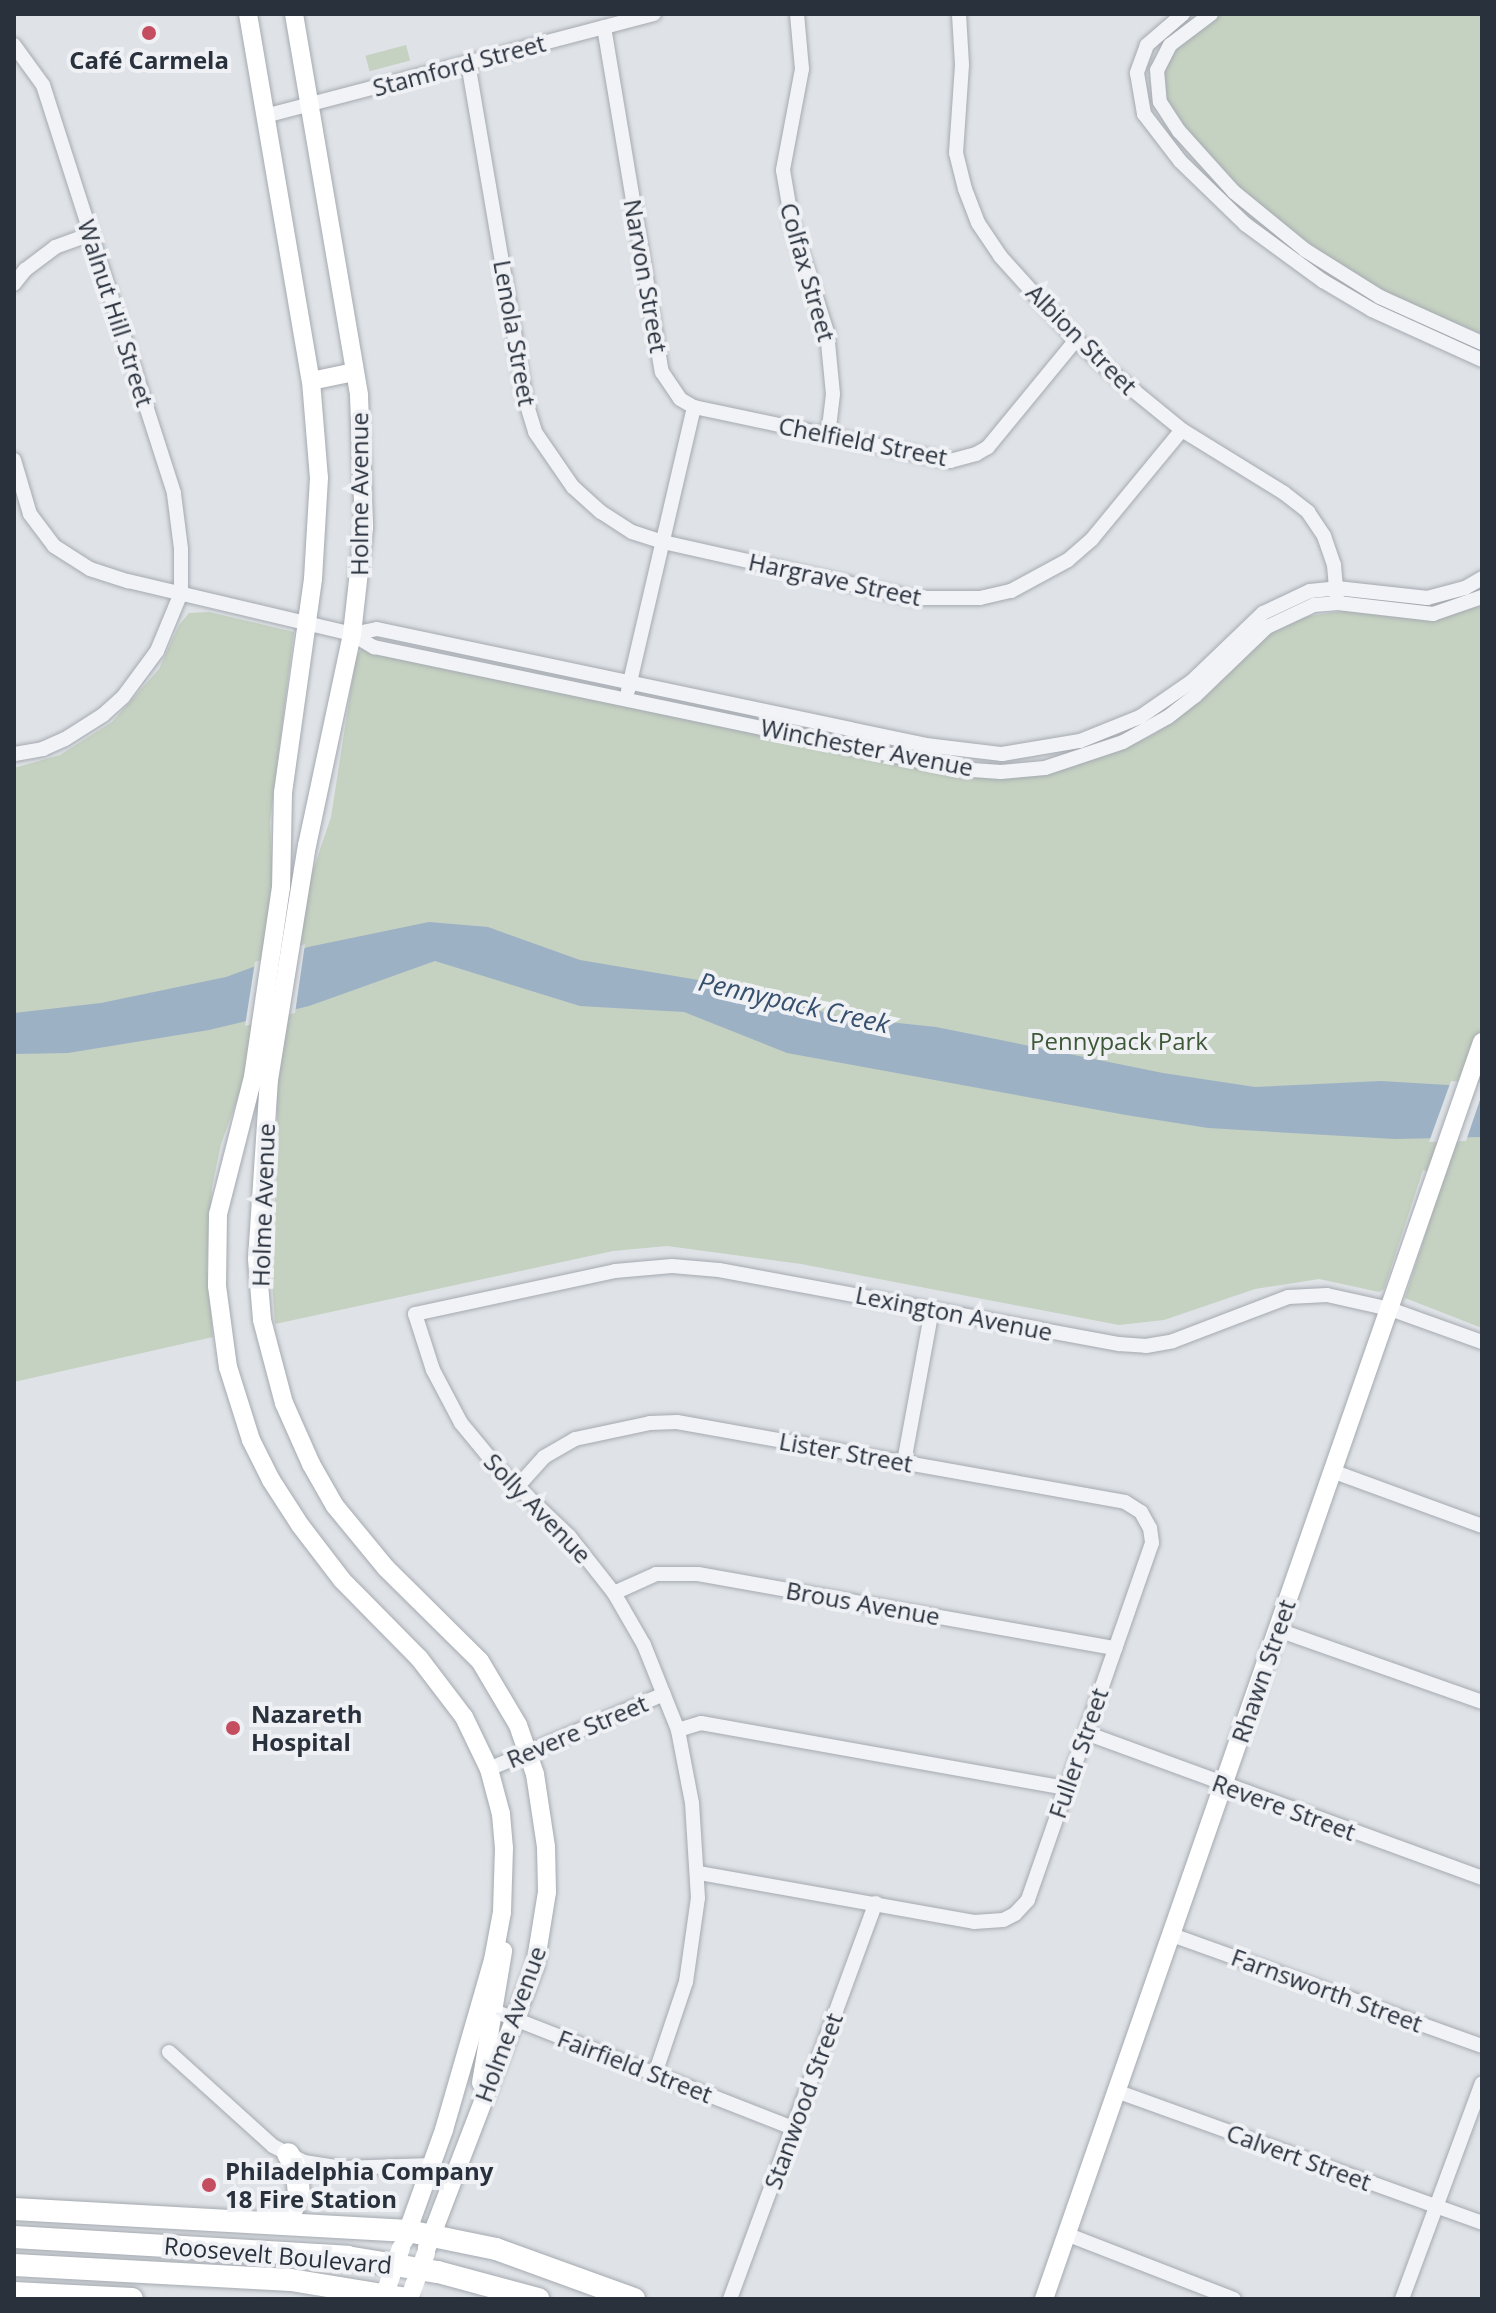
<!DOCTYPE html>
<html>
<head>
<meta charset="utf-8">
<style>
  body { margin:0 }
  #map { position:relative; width:1496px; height:2313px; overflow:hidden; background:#dfe3e7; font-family:"Open Sans",sans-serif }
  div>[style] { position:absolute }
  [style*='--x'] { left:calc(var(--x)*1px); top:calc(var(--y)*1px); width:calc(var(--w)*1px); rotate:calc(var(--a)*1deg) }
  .green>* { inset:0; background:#c5d1c1; transform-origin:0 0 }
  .water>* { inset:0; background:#9db1c5 }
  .pier>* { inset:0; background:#dfe3e7 }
  .roads { filter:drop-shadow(0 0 2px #a5aab1) drop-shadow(0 0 2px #a5aab1) }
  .minor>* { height:14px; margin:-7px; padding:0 7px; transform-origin:7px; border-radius:7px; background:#f2f3f6 }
  .secondary>* { height:18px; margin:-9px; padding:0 9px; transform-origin:9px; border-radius:9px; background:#fff }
  .trunk>* { height:22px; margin:-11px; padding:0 11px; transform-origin:11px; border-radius:11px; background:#fff }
  .secondary-bridge>* { height:18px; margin:-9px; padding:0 9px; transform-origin:9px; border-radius:9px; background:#fff }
  .dots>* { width:22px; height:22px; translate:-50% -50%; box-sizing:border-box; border:4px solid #eff1f5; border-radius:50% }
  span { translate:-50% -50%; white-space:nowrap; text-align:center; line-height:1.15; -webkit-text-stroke:8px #eff1f5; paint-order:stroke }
  .poi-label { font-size:24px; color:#29313d; font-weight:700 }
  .left { translate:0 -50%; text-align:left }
  .street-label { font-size:24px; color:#29313d }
  .park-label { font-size:24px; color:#3e5838 }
  .water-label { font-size:26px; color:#36506e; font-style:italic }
  .frame { position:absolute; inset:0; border:16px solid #29313d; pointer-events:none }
</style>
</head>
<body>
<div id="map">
  <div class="green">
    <div style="clip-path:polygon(1221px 14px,1482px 14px,1482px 334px,1402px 302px,1345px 271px,1246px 198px,1179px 126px,1160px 91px,1162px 69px,1176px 47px)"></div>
    <div style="left:406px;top:45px;width:16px;height:42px;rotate:75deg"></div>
    <div style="clip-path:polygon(1482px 605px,1482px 1328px,1405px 1298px,1444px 1176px,1423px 1170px,1384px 1289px,1379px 1292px,1319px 1279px,1255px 1289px,1164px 1320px,1119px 1325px,801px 1264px,667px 1246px,613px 1251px,275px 1324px,270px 1256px,279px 1147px,276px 1096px,243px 1084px,221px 1144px,212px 1187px,207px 1266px,213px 1337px,14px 1382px,14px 768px,60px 755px,112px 722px,159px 669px,179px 625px,189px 613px,209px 612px,294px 632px,270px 822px,273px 878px,304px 897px,331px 817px,356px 656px,362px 649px,930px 769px,1068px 768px,1121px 750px,1154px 734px,1202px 700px,1264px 637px,1296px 618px,1343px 611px,1430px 621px)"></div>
  </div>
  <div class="water">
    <div style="clip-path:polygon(429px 922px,488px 927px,580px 960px,728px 985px,841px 1017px,936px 1027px,1163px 1073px,1255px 1087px,1381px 1081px,1482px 1087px,1482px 1137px,1395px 1139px,1208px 1128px,1126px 1115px,787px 1053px,684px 1012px,580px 1006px,435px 961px,309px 1006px,209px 1030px,68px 1053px,14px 1054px,14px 1013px,101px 1003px,226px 977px,308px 947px)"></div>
  </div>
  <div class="pier">
    <div style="clip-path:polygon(305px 944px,295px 1013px,245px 1026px,255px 962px)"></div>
    <div style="clip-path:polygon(1451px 1081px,1482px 1083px,1482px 1094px,1466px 1141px,1429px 1142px)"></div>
  </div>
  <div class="roads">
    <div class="minor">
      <div style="--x:797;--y:14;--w:55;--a:84.8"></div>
      <div style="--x:802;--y:69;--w:103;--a:100.7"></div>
      <div style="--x:783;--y:170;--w:54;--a:80.4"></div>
      <div style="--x:792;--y:223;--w:114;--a:72.2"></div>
      <div style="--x:827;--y:332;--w:62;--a:84.5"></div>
      <div style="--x:833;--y:394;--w:42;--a:96.8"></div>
      <div style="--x:959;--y:14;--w:51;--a:86.6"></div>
      <div style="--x:962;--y:65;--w:88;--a:93.9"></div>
      <div style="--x:956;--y:153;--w:37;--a:76"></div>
      <div style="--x:965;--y:189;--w:36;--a:69"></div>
      <div style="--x:978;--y:223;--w:40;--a:56"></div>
      <div style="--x:1000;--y:256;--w:113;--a:47.9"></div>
      <div style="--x:1076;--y:340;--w:47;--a:42.4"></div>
      <div style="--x:1111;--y:372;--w:92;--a:39.2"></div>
      <div style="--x:1182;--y:430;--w:120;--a:31.7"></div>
      <div style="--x:1284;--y:493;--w:31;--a:38"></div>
      <div style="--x:1308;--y:512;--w:29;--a:56"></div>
      <div style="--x:1324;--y:536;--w:31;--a:71"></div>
      <div style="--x:1334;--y:565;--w:33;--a:85"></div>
      <div style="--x:1183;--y:14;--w:48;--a:139.3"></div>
      <div style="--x:1147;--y:45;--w:30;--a:110"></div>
      <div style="--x:1137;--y:73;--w:42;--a:80.3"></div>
      <div style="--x:1144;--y:114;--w:59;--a:52.5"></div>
      <div style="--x:1180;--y:161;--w:91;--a:44.1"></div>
      <div style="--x:1245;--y:224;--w:97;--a:36.2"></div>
      <div style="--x:1323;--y:281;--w:57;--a:30.6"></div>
      <div style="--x:1372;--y:310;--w:121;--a:24.4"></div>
      <div style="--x:1211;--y:14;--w:51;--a:142.9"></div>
      <div style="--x:1170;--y:45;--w:28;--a:117"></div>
      <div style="--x:1157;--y:70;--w:32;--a:85"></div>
      <div style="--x:1160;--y:102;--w:35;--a:57"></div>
      <div style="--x:1179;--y:131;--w:82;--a:48"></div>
      <div style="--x:1234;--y:192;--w:92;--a:39.2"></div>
      <div style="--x:1305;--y:250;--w:89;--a:32.1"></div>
      <div style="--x:1380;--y:297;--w:112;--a:24.3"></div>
      <div style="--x:604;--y:27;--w:350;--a:80.5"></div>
      <div style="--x:662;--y:372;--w:32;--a:56"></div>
      <div style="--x:680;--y:399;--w:16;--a:30"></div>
      <div style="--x:694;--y:407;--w:291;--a:103.1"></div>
      <div style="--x:14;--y:45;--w:49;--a:54.1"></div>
      <div style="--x:43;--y:85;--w:429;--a:72.2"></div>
      <div style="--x:174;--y:494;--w:55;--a:82.7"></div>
      <div style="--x:181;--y:549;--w:44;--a:90"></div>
      <div style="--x:181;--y:593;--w:63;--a:112.5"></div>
      <div style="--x:157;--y:651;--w:57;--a:126.5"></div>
      <div style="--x:123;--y:697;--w:27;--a:138"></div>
      <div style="--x:103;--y:715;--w:45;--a:147.7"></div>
      <div style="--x:65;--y:739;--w:24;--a:156"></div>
      <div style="--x:43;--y:749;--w:29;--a:170"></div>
      <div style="--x:468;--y:63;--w:344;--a:80.3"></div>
      <div style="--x:526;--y:402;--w:31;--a:73"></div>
      <div style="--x:535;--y:432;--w:67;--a:55.4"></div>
      <div style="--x:573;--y:487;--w:38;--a:42"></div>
      <div style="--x:601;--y:512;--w:37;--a:33"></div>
      <div style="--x:632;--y:532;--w:33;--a:18"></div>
      <div style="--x:663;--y:542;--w:257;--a:12.6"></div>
      <div style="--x:914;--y:598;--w:66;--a:0"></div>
      <div style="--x:980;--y:598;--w:32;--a:-13"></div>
      <div style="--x:1011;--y:591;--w:65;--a:-28.5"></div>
      <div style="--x:1068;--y:560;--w:32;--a:-41"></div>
      <div style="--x:1092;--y:539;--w:141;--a:-50.5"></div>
      <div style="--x:265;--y:116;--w:402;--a:-14.7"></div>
      <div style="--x:14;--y:284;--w:18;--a:-52"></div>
      <div style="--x:25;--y:270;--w:38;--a:-37"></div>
      <div style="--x:55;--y:247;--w:37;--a:-20"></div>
      <div style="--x:694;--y:407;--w:262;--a:11.9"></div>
      <div style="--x:950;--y:461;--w:27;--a:-15"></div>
      <div style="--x:976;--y:454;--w:14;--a:-30"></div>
      <div style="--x:988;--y:447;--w:139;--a:-50.6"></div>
      <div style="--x:14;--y:460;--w:56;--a:73.5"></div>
      <div style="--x:30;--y:514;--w:40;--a:53"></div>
      <div style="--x:54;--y:546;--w:43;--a:32.6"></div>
      <div style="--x:90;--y:569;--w:40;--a:18"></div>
      <div style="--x:128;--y:581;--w:230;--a:13.3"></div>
      <div style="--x:352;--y:634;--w:26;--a:31"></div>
      <div style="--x:374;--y:647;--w:597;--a:11.8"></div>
      <div style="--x:958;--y:769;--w:43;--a:4"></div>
      <div style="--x:1001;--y:772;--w:44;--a:-5.2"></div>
      <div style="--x:1045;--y:768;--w:82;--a:-18.4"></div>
      <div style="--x:1123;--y:742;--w:51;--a:-29.1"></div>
      <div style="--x:1168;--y:717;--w:34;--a:-38"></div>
      <div style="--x:1195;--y:696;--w:100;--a:-43.8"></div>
      <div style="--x:1267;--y:627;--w:52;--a:-25.1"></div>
      <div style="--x:1314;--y:605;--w:24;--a:-5"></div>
      <div style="--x:1338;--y:603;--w:96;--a:6.6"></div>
      <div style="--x:1433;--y:614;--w:52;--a:-19.1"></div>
      <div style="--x:352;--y:634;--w:25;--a:-11"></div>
      <div style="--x:377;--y:629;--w:561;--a:11.93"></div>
      <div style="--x:926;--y:745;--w:77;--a:6.8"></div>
      <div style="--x:1002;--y:754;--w:79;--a:-9.5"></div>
      <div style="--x:1080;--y:741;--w:65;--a:-21.8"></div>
      <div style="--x:1140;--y:717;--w:62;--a:-34.5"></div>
      <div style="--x:1191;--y:682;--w:100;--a:-43.8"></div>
      <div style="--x:1263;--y:613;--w:52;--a:-25.1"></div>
      <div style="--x:1310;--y:591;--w:27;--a:-6"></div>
      <div style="--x:1337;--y:588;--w:91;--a:6.3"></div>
      <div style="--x:1427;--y:598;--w:39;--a:-15"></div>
      <div style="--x:1465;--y:588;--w:20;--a:-30"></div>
      <div style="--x:904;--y:1462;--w:156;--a:-79.6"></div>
      <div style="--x:1332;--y:1471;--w:160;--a:20.1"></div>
      <div style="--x:518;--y:1486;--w:39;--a:-48"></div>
      <div style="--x:544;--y:1457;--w:36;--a:-30"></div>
      <div style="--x:575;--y:1439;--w:77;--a:-12"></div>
      <div style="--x:650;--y:1423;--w:27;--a:-2"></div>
      <div style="--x:677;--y:1422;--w:455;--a:10.1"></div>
      <div style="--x:1125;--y:1502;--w:19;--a:32"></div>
      <div style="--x:1141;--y:1512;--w:18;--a:61"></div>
      <div style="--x:1150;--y:1528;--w:15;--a:82"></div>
      <div style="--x:1152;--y:1543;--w:201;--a:109.2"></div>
      <div style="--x:1086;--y:1733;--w:177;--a:109.2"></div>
      <div style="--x:1028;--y:1900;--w:19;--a:133"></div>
      <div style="--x:1015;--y:1914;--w:13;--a:153"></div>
      <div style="--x:1003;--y:1920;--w:29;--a:176"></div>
      <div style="--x:974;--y:1922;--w:280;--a:-169.9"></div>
      <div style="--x:614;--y:1593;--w:46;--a:-24.3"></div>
      <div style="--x:656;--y:1574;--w:42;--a:0"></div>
      <div style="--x:698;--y:1574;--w:424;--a:10.1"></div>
      <div style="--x:1278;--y:1630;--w:216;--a:19.4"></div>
      <div style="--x:678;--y:1730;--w:24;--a:-17"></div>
      <div style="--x:701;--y:1723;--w:371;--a:10.1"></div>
      <div style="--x:1086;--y:1733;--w:422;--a:20.1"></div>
      <div style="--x:489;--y:1769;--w:190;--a:-23.2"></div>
      <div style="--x:1172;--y:1935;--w:329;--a:19.7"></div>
      <div style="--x:484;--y:2007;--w:331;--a:21.4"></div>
      <div style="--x:169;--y:2052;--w:140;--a:42.1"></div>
      <div style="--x:273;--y:2146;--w:35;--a:27"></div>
      <div style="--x:304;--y:2162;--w:37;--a:9"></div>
      <div style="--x:341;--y:2168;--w:91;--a:-1.9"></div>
      <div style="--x:655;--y:2074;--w:97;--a:-71.4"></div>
      <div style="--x:686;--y:1982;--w:85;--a:-81.9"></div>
      <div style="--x:698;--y:1898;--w:95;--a:-93.6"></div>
      <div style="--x:692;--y:1803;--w:74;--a:-100.9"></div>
      <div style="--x:678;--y:1730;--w:92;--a:-111.8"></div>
      <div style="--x:644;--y:1645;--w:60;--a:-120"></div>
      <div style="--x:614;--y:1593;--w:73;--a:-128.3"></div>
      <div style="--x:569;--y:1536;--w:97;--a:-136.3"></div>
      <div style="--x:499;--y:1469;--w:60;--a:-129.6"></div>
      <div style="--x:461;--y:1423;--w:60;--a:-117.8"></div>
      <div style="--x:433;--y:1370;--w:59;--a:-107.8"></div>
      <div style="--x:415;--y:1314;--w:205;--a:-12.1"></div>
      <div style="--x:615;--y:1271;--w:57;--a:-5"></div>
      <div style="--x:672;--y:1266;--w:47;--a:4.9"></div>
      <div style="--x:719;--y:1270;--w:407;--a:10.5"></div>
      <div style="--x:1119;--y:1344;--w:27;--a:4"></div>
      <div style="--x:1146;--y:1346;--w:27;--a:-10"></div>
      <div style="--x:1173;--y:1341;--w:123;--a:-20.9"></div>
      <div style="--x:1288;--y:1297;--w:39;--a:-3"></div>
      <div style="--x:1327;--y:1295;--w:65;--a:12.5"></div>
      <div style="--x:1390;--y:1309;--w:98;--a:19.7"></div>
      <div style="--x:1116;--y:2091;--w:389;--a:19.8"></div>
      <div style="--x:1066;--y:2234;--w:180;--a:21.2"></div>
      <div style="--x:730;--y:2299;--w:422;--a:-69.8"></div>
      <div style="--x:1402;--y:2299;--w:230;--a:-69.7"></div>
    </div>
    <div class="secondary">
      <div style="--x:248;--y:14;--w:372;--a:80.3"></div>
      <div style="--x:311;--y:381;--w:97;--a:85.3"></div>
      <div style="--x:319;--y:478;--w:101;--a:93.4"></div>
      <div style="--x:313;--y:579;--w:216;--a:98"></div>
      <div style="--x:283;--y:793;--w:94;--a:91.2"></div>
      <div style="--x:281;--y:887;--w:192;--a:98.4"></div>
      <div style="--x:253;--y:1077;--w:141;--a:104.3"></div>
      <div style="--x:218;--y:1214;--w:72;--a:90.8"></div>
      <div style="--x:217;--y:1286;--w:82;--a:82.3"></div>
      <div style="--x:228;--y:1367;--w:77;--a:72.5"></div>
      <div style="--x:251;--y:1440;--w:45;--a:63.4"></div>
      <div style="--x:271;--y:1480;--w:54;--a:57.2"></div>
      <div style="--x:300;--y:1525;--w:69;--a:52.6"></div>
      <div style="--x:342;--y:1580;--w:110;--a:45.4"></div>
      <div style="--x:419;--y:1658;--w:74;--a:52.7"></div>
      <div style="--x:464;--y:1717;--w:58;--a:64.3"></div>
      <div style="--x:489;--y:1769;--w:47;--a:75.1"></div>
      <div style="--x:501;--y:1814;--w:34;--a:85"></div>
      <div style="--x:504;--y:1848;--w:64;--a:91.8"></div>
      <div style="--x:502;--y:1912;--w:49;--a:100.6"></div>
      <div style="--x:493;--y:1960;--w:177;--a:106.1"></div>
      <div style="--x:444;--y:2130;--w:118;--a:109.8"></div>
      <div style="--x:294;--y:14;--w:387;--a:80.3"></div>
      <div style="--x:359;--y:396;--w:131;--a:87.8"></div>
      <div style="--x:364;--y:527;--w:108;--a:96.4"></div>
      <div style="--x:352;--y:634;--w:216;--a:102"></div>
      <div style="--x:307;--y:845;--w:237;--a:99.2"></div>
      <div style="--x:269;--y:1079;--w:180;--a:93.8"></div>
      <div style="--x:257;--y:1259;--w:61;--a:85.3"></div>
      <div style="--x:262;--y:1320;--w:86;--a:75.2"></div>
      <div style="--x:284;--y:1403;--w:67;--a:66.1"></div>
      <div style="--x:311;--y:1464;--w:48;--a:60.3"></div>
      <div style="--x:335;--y:1506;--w:80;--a:50.6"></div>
      <div style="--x:386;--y:1568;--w:132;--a:44.7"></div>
      <div style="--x:480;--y:1661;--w:74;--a:59.3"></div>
      <div style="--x:518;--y:1725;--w:52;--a:70.9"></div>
      <div style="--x:535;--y:1774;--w:74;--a:81.4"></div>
      <div style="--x:546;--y:1847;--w:45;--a:88.7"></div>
      <div style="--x:547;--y:1892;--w:75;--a:99.2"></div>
      <div style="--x:535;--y:1966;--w:302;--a:111"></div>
      <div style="--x:311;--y:381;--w:44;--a:-11.8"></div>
      <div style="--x:481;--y:2083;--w:134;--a:-80.5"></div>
      <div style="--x:1044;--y:2299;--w:1331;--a:-70.79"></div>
    </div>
    <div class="trunk">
      <div style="--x:14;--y:2209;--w:395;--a:3.2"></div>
      <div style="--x:408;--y:2231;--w:90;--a:11.6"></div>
      <div style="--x:496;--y:2249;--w:147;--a:19.9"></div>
      <div style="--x:268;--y:2222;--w:27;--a:-28"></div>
      <div style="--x:292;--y:2209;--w:16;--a:-63"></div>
      <div style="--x:299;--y:2195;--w:25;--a:-95"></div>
      <div style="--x:297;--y:2170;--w:18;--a:-119"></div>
      <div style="--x:14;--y:2237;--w:334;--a:3.4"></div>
      <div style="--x:347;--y:2257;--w:92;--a:9.4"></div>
      <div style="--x:438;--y:2272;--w:104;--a:15.1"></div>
      <div style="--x:14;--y:2265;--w:277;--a:3.1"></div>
      <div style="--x:291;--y:2280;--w:118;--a:9.3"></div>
      <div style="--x:14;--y:2293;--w:118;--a:2.9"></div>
    </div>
  </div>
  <div class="secondary-bridge">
    <div style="--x:383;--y:2299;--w:54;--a:-70.6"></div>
    <div style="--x:409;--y:2299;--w:49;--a:-69.7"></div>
  </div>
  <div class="dots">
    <div style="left:149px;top:33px;background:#c44d60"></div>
    <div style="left:233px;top:1728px;background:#c44d60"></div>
    <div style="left:209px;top:2185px;background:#c44d60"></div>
  </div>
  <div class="poi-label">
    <span style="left:149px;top:60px">Café Carmela</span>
    <span class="left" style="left:251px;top:1728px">Nazareth<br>Hospital</span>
    <span class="left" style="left:225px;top:2185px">Philadelphia Company<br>18 Fire Station</span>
  </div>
  <div class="street-label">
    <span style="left:459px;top:65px;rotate:-15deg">Stamford Street</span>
    <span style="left:808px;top:272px;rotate:74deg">Colfax Street</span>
    <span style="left:646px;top:276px;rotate:80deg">Narvon Street</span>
    <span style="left:116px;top:313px;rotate:72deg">Walnut Hill Street</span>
    <span style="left:515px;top:333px;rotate:80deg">Lenola Street</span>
    <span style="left:1082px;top:339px;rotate:45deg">Albion Street</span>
    <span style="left:863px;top:441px;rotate:11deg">Chelfield Street</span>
    <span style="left:359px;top:494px;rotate:-90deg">Holme Avenue</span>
    <span style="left:835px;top:579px;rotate:12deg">Hargrave Street</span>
    <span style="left:867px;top:747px;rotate:11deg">Winchester Avenue</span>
    <span style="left:263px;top:1205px;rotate:-88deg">Holme Avenue</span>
    <span style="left:954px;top:1313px;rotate:11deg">Lexington Avenue</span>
    <span style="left:846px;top:1452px;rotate:10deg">Lister Street</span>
    <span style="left:538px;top:1508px;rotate:46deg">Solly Avenue</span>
    <span style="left:863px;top:1603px;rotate:10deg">Brous Avenue</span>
    <span style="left:1263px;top:1671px;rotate:-71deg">Rhawn Street</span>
    <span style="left:577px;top:1731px;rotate:-23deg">Revere Street</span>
    <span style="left:1078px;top:1753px;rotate:-71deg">Fuller Street</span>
    <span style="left:1284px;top:1807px;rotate:20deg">Revere Street</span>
    <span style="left:1327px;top:1990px;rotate:20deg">Farnsworth Street</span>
    <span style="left:510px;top:2024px;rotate:-70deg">Holme Avenue</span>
    <span style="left:635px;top:2066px;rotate:21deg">Fairfield Street</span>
    <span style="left:803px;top:2101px;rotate:-70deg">Stanwood Street</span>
    <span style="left:1299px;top:2157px;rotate:20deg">Calvert Street</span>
    <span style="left:278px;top:2255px;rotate:5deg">Roosevelt Boulevard</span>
  </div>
  <div class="park-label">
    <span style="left:1119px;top:1041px">Pennypack Park</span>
  </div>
  <div class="water-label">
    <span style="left:794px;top:1003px;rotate:13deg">Pennypack Creek</span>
  </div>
  <div class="frame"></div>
</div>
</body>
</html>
